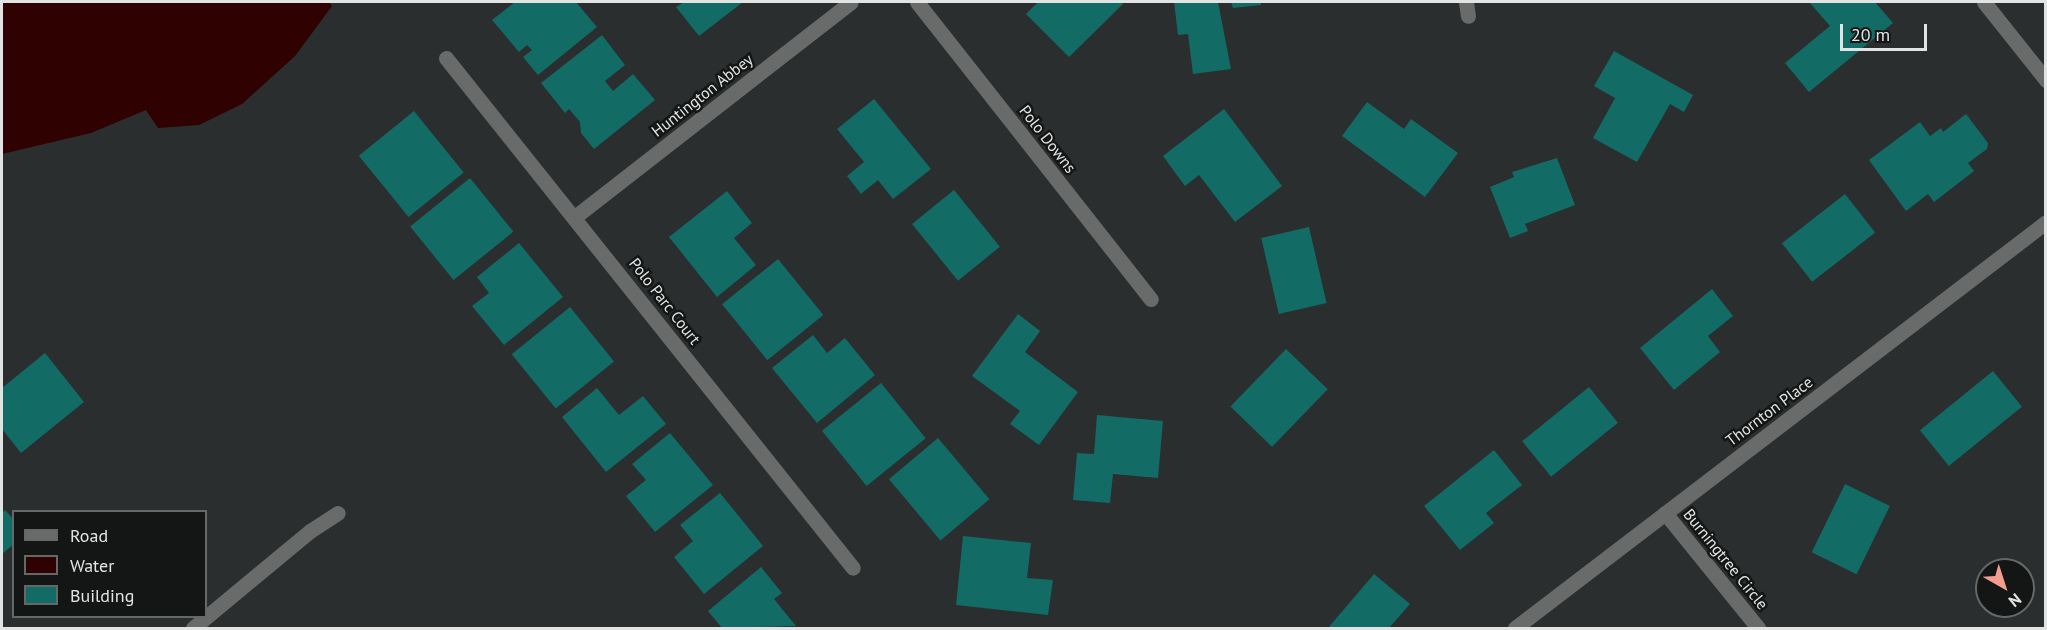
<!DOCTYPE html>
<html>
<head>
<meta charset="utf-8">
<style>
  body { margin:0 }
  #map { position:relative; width:2047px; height:630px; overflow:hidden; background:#2a2e2e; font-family:"PT Sans",sans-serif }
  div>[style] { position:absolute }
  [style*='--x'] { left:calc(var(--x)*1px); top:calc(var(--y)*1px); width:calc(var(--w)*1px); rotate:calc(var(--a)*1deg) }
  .water>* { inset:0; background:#300101 }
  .building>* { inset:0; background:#136b65; transform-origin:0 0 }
  .minor>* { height:15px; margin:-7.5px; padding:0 7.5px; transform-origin:7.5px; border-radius:7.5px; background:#696b6b }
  span { translate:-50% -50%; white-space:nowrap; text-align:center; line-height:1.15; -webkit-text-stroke:5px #141616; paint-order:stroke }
  .street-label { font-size:16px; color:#e1e4e3 }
  .frame { position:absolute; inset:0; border:3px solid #e1e4e3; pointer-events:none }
  .legend { position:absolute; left:12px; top:510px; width:195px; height:108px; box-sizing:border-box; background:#141616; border:2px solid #666868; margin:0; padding:8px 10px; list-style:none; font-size:18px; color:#e1e4e3 }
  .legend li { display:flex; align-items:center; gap:12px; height:30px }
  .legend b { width:30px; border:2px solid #666868 }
  .north { position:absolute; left:1975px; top:558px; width:60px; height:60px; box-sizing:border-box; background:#141616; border:2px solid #666868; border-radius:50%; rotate:141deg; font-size:16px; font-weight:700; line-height:24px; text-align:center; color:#e1e4e3 }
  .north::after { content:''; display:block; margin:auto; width:21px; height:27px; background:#f59c90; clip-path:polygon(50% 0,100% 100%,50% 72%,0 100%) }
  .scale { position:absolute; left:1840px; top:24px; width:87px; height:27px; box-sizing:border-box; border:3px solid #e1e4e3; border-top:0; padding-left:8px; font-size:18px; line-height:21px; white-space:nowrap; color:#e1e4e3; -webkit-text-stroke:4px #141616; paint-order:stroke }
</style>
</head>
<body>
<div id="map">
  <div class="water">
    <div style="clip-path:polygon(2px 2px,329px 2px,332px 6px,295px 56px,242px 104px,199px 125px,158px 128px,146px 110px,91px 133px,2px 154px)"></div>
  </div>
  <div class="building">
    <div style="clip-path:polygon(515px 2px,576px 2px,597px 27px,538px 75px,523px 57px,532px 50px,527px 45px,519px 52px,492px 20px)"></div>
    <div style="clip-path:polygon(684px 2px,743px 2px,699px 36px,676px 7px)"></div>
    <div style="clip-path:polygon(1038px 2px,1121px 2px,1123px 4px,1069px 57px,1026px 14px)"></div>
    <div style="clip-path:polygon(1174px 2px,1218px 2px,1231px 69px,1193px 74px,1188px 34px,1178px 35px)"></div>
    <div style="clip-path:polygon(1231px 2px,1261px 2px,1261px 5px,1233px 8px)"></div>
    <div style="clip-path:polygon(1809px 2px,1875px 2px,1893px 23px,1809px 92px,1785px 63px,1830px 26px)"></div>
    <div style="clip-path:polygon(602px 35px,625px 65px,605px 81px,613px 91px,633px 74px,655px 100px,594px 149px,581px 133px,580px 122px,569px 109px,565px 113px,541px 83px)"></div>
    <div style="clip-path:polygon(1614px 51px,1693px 95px,1684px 112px,1670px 104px,1637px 162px,1593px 138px,1615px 98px,1594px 86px)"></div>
    <div style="clip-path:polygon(874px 99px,931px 169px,893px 199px,878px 180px,861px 194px,847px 176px,864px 162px,837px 129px)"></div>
    <div style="clip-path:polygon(1367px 102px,1404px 129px,1411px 119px,1458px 153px,1425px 197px,1342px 136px)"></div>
    <div style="clip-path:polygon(1224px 109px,1282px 186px,1235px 222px,1199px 175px,1185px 186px,1163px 156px)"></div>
    <div style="left:414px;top:111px;width:79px;height:71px;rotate:51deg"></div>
    <div style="clip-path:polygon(1966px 114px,1988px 143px,1987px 149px,1968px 163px,1974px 171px,1934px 202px,1928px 194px,1906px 211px,1869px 160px,1920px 122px,1930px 136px,1941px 128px,1943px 132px)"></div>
    <div style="clip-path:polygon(1557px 158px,1575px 205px,1525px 224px,1528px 231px,1510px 238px,1490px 187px,1514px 177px,1512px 172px)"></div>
    <div style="left:470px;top:178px;width:69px;height:77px;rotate:51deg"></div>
    <div style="left:954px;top:190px;width:73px;height:54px;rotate:51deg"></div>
    <div style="clip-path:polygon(727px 191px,752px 223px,734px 238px,756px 265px,717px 297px,669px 237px)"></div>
    <div style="left:1845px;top:194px;width:49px;height:80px;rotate:52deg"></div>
    <div style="left:1309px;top:227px;width:78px;height:49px;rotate:77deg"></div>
    <div style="clip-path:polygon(519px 243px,563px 297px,504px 345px,472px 306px,489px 293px,477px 277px)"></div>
    <div style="left:778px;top:259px;width:72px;height:72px;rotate:51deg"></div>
    <div style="clip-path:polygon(1712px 289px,1733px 316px,1708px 336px,1720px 352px,1674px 390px,1640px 348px)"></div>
    <div style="left:570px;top:307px;width:70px;height:75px;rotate:51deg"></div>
    <div style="clip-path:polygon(1018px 314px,1040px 331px,1025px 352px,1078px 392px,1039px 445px,1010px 424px,1020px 411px,972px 376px)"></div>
    <div style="clip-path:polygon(813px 335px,827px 353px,845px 338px,875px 375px,817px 423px,772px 368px)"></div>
    <div style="left:1286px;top:349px;width:58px;height:80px;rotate:44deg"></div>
    <div style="clip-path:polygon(45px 353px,84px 402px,21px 453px,2px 429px,2px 388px)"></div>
    <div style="left:1993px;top:371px;width:46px;height:94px;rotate:51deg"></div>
    <div style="left:881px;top:383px;width:71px;height:76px;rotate:51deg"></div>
    <div style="left:1589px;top:387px;width:46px;height:86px;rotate:51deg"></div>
    <div style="clip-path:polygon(597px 388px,619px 415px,643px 396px,666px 424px,606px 472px,562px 417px)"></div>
    <div style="clip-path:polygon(1097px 415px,1163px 421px,1158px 478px,1113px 474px,1110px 503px,1073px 500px,1077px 453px,1094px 454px)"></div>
    <div style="clip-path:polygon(670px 433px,713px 485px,655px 532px,626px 496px,646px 480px,632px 464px)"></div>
    <div style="left:938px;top:438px;width:80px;height:64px;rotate:50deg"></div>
    <div style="clip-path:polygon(1494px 450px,1522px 485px,1486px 513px,1494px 523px,1460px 550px,1424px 506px)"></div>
    <div style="left:1845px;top:484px;width:50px;height:76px;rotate:26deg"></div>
    <div style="clip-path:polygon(720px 493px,763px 546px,704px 594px,674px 557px,693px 541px,680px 525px)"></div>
    <div style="clip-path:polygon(5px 510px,14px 520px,14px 544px,2px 554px,2px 513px)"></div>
    <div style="clip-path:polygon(963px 536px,1031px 543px,1027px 578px,1053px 580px,1048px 615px,956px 605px)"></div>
    <div style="clip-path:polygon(761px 567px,782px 593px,774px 599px,796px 626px,722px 628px,708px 611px)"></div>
    <div style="clip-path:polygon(1374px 574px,1410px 604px,1389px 628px,1328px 628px)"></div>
  </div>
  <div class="minor">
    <div style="--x:917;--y:2;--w:378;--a:51.8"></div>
    <div style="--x:1466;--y:2;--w:14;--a:82"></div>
    <div style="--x:1984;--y:2;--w:100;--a:51.5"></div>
    <div style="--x:446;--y:58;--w:652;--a:51.41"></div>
    <div style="--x:576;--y:216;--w:348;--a:-37.9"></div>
    <div style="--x:1665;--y:513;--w:148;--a:51"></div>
    <div style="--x:193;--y:628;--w:152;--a:-39.7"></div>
    <div style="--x:310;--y:531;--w:33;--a:-33"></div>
    <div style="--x:1515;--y:628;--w:668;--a:-37.4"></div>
  </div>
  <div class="street-label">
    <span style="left:702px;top:95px;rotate:-38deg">Huntington Abbey</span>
    <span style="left:1048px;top:139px;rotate:52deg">Polo Downs</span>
    <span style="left:665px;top:301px;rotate:52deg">Polo Parc Court</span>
    <span style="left:1769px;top:411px;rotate:-37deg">Thornton Place</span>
    <span style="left:1726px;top:559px;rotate:51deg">Burningtree Circle</span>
  </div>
  <div class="frame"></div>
  <ul class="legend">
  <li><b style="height:8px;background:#696b6b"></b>Road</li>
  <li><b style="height:16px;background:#300101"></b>Water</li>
  <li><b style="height:16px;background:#136b65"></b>Building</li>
  </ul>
  <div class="north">N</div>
  <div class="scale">20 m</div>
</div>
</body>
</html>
